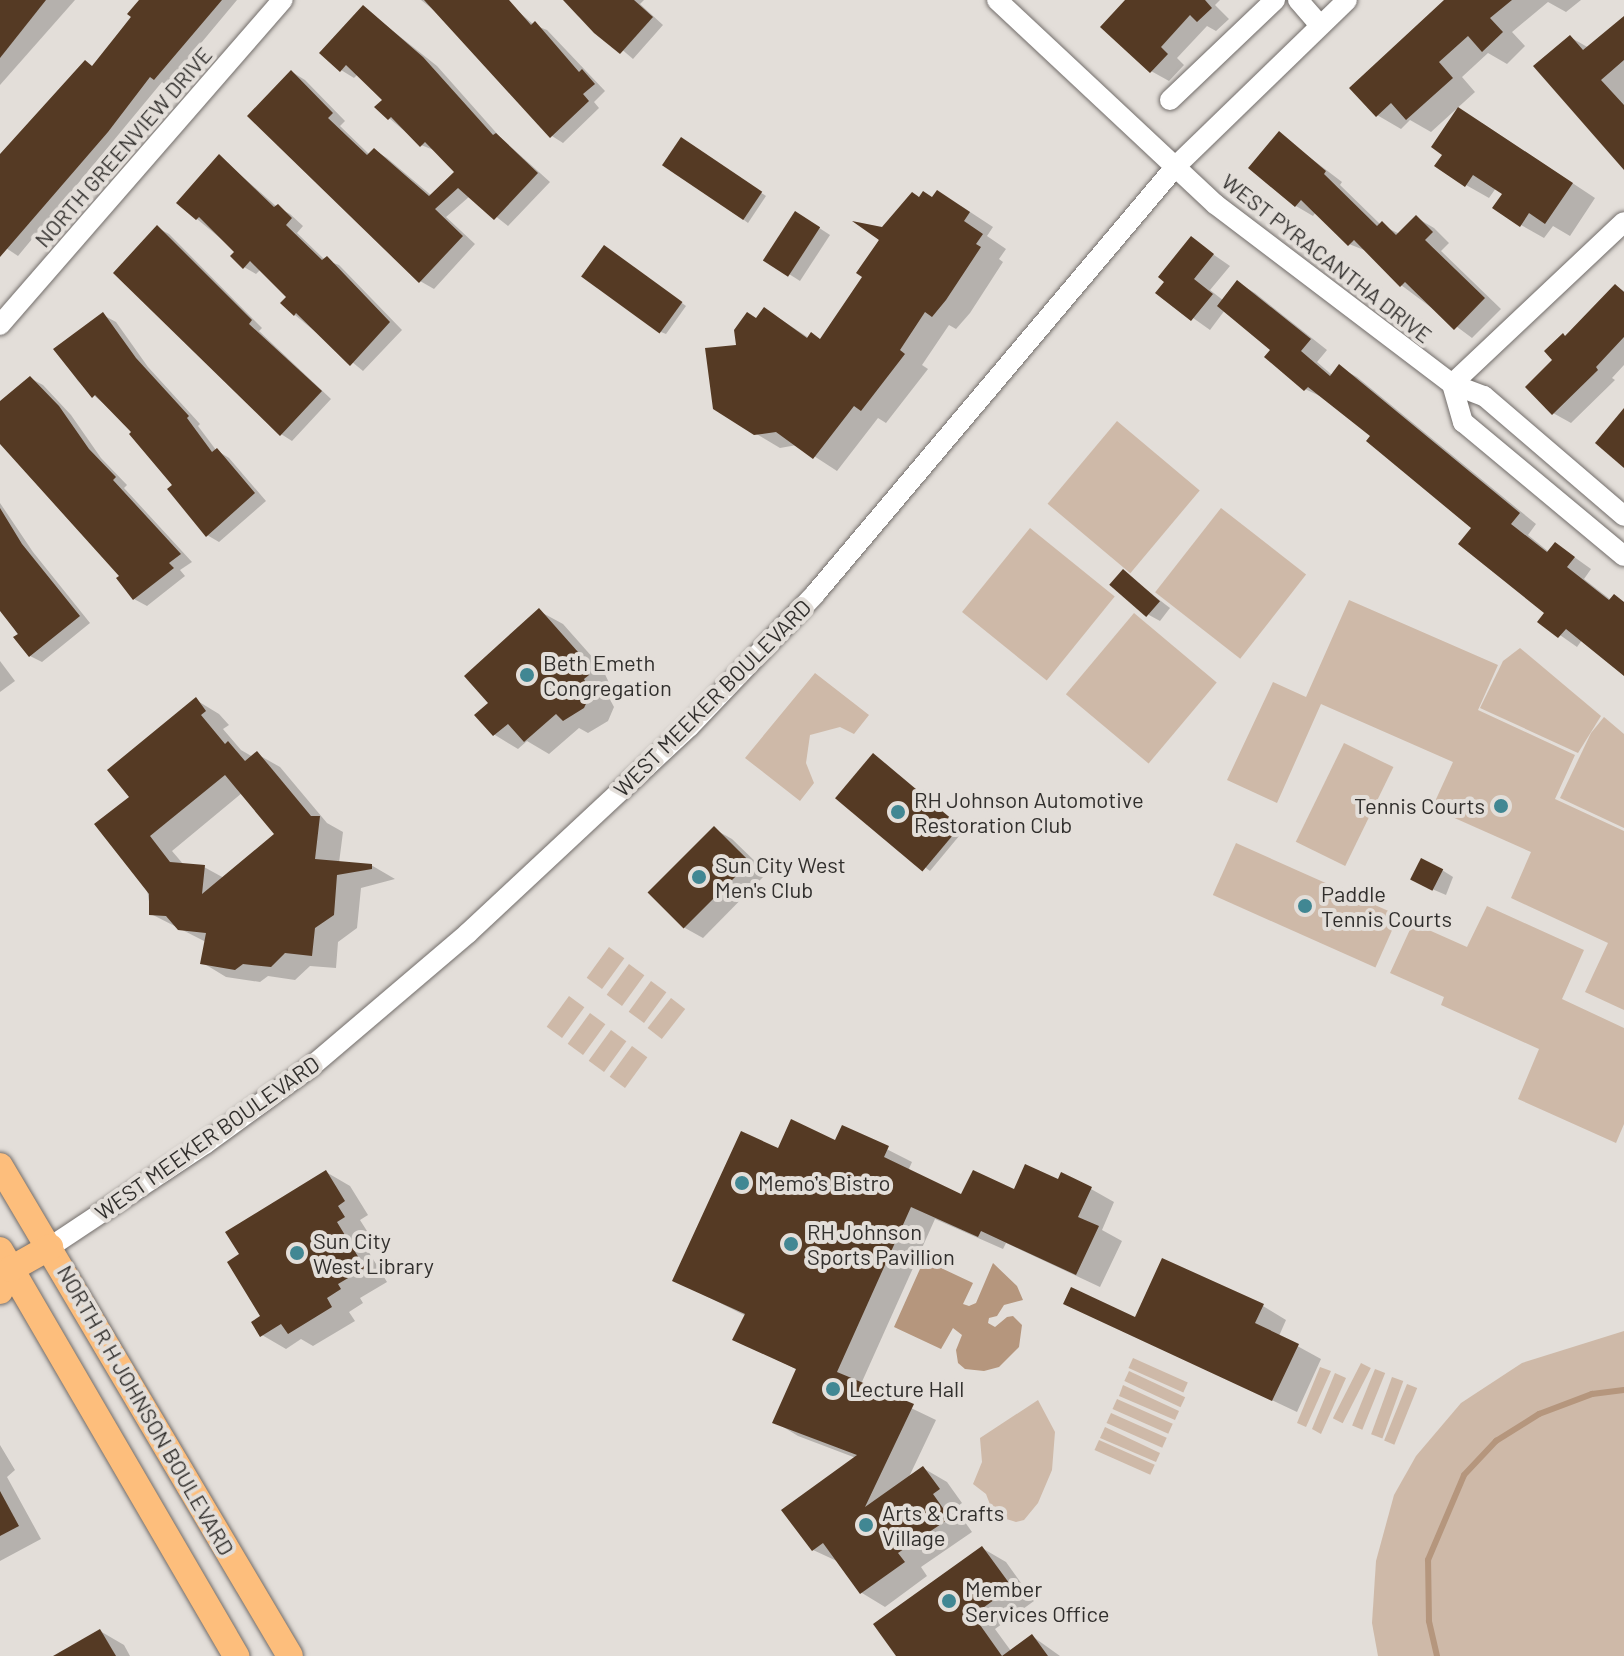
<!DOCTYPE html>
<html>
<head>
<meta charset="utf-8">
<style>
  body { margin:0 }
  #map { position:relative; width:1624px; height:1656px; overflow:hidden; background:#e3ded9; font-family:Barlow,sans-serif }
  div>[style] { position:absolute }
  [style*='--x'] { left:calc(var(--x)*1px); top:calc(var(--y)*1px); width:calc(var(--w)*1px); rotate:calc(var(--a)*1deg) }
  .green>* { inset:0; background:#ceb9a8; transform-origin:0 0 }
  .water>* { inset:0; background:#b5967d }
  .shadow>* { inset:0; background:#0003 }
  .stream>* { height:6px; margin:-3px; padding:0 3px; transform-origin:3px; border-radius:3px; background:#b5967d }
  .building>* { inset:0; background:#553a24; transform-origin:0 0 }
  .roads { filter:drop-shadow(0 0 2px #726d6a) drop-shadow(0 0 2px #726d6a) }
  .minor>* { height:20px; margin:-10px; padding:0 10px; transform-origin:10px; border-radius:10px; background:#fff }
  .major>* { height:26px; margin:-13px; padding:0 13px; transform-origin:13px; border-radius:13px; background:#fdbe7c }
  .dots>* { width:22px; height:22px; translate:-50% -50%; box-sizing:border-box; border:4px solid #e3ded9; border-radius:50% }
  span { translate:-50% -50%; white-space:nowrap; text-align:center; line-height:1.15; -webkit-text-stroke:8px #e3ded9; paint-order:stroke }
  .street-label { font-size:22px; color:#312f2d }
  .poi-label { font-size:22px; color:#312f2d }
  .left { translate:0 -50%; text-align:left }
  .right { translate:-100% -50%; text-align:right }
</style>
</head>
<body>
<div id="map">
  <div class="green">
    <div style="left:1117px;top:421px;width:108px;height:108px;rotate:40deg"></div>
    <div style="left:1221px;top:508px;width:108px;height:107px;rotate:38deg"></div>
    <div style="left:1030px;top:528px;width:109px;height:108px;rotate:39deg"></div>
    <div style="clip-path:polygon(1349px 600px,1498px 665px,1478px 710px,1575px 755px,1555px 799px,1624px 831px,1624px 1010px,1585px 992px,1608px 943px,1511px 898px,1531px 852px,1432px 808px,1453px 762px,1321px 704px,1277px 803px,1227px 780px,1273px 682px,1306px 697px)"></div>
    <div style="left:1134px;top:613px;width:108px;height:106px;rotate:40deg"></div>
    <div style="clip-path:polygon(1520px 648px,1601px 716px,1578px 753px,1480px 708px,1503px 661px)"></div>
    <div style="clip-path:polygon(815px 673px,869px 715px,854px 734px,840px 727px,810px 735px,806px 763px,814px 783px,800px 801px,745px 758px)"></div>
    <div style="clip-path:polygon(1604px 717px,1624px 734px,1624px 828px,1560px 798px,1591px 733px)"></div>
    <div style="left:1344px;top:743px;width:55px;height:110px;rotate:26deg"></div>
    <div style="left:1236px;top:843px;width:178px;height:57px;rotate:24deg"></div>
    <div style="clip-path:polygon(1487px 906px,1584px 950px,1562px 999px,1624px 1028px,1624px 1124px,1616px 1143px,1518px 1099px,1539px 1049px,1441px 1005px,1444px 997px,1390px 973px,1413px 923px,1467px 947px)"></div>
    <div style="left:609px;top:947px;width:19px;height:38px;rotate:36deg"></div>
    <div style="left:629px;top:964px;width:19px;height:38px;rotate:36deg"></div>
    <div style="left:651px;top:981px;width:19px;height:38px;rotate:36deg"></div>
    <div style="left:569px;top:996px;width:19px;height:38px;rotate:36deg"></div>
    <div style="left:671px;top:998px;width:18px;height:38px;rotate:38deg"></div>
    <div style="left:590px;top:1013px;width:19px;height:38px;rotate:36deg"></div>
    <div style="left:611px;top:1030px;width:19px;height:38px;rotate:36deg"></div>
    <div style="left:632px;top:1046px;width:19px;height:38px;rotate:36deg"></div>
    <div style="clip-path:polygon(1624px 1331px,1624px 1656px,1378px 1656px,1372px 1623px,1376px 1561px,1394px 1495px,1416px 1456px,1461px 1403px,1522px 1363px)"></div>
    <div style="left:1133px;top:1358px;width:60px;height:11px;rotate:24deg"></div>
    <div style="left:1361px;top:1363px;width:11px;height:62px;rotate:27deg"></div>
    <div style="clip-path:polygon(1320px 1367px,1331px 1371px,1306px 1427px,1297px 1423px)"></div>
    <div style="left:1375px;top:1369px;width:11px;height:61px;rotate:22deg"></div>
    <div style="left:1129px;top:1371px;width:62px;height:11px;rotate:25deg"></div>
    <div style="clip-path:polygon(1335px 1373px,1346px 1378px,1321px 1434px,1312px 1429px)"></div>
    <div style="left:1392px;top:1377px;width:12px;height:61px;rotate:20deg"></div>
    <div style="left:1407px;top:1384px;width:11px;height:61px;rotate:22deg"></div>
    <div style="clip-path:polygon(1123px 1385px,1179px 1411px,1175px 1420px,1119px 1396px)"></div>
    <div style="left:1117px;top:1399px;width:61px;height:11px;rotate:24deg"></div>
    <div style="clip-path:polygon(1038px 1400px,1055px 1432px,1052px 1470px,1038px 1503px,1024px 1520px,1016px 1522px,994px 1515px,986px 1494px,973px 1484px,982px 1462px,980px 1438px)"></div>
    <div style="left:1111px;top:1413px;width:61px;height:11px;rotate:24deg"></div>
    <div style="clip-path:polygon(1105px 1427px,1160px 1453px,1156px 1462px,1100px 1438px)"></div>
    <div style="left:1099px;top:1440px;width:61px;height:11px;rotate:24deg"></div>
  </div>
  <div class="water">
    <div style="clip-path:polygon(924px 1260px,973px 1283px,963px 1304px,969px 1306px,976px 1303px,993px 1263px,1017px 1286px,1023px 1300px,1004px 1305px,997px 1316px,989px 1318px,988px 1323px,995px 1327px,1007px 1317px,1013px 1316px,1022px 1325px,1019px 1347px,999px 1367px,984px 1371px,965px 1369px,958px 1363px,956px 1350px,962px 1335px,953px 1328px,941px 1349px,894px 1327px)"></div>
  </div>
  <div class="shadow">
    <div style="clip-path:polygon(0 0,75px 0,0 85px)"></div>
    <div style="clip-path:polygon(143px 0,237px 0,166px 85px,162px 82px,18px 256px,0 244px,0 157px,93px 68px)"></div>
    <div style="clip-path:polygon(421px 0,505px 0,534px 25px,547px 30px,605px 91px,594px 102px,599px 108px,563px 143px,552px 136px,440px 15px)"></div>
    <div style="clip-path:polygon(564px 0,644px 0,640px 4px,663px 25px,633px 59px)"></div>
    <div style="clip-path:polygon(1128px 0,1220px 0,1215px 5px,1229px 19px,1216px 31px,1207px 26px,1177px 58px,1184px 65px,1169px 81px,1151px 71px)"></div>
    <div style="clip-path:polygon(1447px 0,1581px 0,1566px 12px,1548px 2px,1512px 32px,1525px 46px,1507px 64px,1488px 53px,1462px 77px,1475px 92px,1431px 132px,1410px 120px,1401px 129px,1377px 115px)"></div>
    <div style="clip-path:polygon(364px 8px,437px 66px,500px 137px,550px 182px,508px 226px,470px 196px,446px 217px,475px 244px,434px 289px,420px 281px,292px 72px,305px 80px,345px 121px,340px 126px,370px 155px,374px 150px,387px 158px,432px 196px,457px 172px,436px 151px,421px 145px,389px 118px,384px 101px,358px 74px,354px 78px,341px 70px)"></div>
    <div style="clip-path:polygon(1624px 18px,1624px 167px,1570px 37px,1589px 48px)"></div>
    <div style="clip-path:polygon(1482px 123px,1595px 198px,1570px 236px,1553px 226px,1544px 238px,1521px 225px,1504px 194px,1496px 188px,1489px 198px,1466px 185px)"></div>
    <div style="clip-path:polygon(1279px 134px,1342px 182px,1340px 185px,1381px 225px,1400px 234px,1417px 218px,1434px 228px,1449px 243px,1441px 251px,1501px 309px,1472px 338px,1401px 285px,1369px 252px,1349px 244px,1316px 212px,1313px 216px,1296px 206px)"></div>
    <div style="clip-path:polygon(682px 139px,766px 196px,748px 223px,744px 220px)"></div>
    <div style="clip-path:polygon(220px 157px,277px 207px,290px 214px,303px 226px,297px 233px,325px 260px,339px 265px,402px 330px,363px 371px,295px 315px,289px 297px,261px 269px,256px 274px,244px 267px,237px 252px,197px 219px)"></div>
    <div style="clip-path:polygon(933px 199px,961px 206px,993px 227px,987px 236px,1006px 249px,999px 259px,1003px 262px,970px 313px,956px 329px,949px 325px,922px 365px,928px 369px,886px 423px,878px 418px,837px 471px,797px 445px,780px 448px,755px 433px,738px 347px,765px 309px,809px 338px,821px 340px,864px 276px,883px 229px,920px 200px)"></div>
    <div style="clip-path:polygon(807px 220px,830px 235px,800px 281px,789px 274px)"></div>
    <div style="clip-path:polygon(158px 228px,169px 234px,262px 328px,259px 331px,331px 399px,292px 441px,281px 434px)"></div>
    <div style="clip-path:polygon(1191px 239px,1230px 266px,1210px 290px,1224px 301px,1238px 283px,1255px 293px,1327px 350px,1317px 362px,1332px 375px,1339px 367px,1357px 377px,1536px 524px,1528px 535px,1549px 552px,1556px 544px,1591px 569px,1584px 579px,1611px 600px,1624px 602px,1624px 673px,1582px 640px,1577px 647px,1540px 621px,1547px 612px,1474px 527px,1373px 436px,1324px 398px,1305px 389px,1273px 349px,1225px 310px,1210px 330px,1158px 293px)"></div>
    <div style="clip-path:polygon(609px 250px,686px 306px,666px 334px,661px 332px)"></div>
    <div style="clip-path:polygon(1615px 286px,1624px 291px,1624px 365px,1612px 378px,1615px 380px,1571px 423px,1553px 413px,1555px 360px,1566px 338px)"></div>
    <div style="clip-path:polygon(103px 315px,116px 322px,148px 367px,200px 424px,198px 426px,216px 450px,229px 458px,266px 501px,219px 542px,207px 535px,135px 432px,78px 381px,56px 350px)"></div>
    <div style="clip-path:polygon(30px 378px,43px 385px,71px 415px,101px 458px,127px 485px,124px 488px,192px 562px,180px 570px,185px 576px,147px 606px,134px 599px,122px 576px,69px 520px,0 439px,0 404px)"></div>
    <div style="clip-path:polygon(0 503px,33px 552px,90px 623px,42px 662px,30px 656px,0 604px)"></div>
    <div style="clip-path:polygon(1123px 572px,1170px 608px,1160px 621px,1149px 615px)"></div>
    <div style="clip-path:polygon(539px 611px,563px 624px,602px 668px,612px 689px,607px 694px,614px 707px,608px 721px,588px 733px,579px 728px,549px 754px,527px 741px,518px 749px,495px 735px,477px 715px,491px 703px)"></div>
    <div style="clip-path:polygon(0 661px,15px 681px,0 692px)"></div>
    <div style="clip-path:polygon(evenodd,196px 700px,219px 714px,229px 725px,223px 729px,241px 750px,253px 757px,257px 754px,280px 767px,327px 823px,343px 832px,339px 863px,371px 865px,395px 879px,361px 888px,357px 928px,338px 942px,336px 968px,310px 966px,295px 980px,268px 976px,260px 982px,226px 977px,203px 963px,206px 942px,151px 914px,132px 797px,196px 700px,242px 793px,277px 834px,224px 878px,204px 867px,184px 865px,172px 851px,242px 793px)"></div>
    <div style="clip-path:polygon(878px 759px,964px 830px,930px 871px,926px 868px)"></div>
    <div style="clip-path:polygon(714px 829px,732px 839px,767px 873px,703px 938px,685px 928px,650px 893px)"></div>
    <div style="clip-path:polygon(1442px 870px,1453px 877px,1446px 895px,1425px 886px)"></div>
    <div style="clip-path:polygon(843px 1127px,912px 1162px,908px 1171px,962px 1196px,1015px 1191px,1059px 1181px,1091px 1189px,1114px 1202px,1102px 1230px,1122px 1241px,1100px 1287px,1006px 1243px,1003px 1249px,935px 1219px,861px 1384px,936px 1420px,908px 1479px,923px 1468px,947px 1482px,962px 1503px,955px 1508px,972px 1532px,921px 1567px,927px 1576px,885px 1607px,862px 1593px,839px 1562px,813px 1550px,856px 1458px,798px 1436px,775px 1422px,798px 1370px,735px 1339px,746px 1316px,674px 1280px,779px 1151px,836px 1142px)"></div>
    <div style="clip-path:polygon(326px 1172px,350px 1186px,368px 1215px,360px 1220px,367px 1231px,359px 1236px,387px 1282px,360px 1298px,363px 1303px,349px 1312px,355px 1321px,313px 1346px,301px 1339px,286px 1349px,262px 1335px,263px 1317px,241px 1255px)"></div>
    <div style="clip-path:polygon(1066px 1303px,1136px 1320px,1263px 1306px,1286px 1320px,1279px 1336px,1321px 1359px,1297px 1412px)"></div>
    <div style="clip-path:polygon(0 1445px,15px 1470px,7px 1477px,41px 1539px,0 1561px)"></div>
    <div style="clip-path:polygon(982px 1548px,1006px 1562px,1034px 1601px,995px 1629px,1011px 1651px,1032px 1636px,1060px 1656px,898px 1656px)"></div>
    <div style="clip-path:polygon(100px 1631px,124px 1645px,130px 1656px,56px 1656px)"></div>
  </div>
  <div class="stream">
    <div style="--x:1437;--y:1656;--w:36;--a:-103"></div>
    <div style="--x:1429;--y:1621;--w:61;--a:-90.9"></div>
    <div style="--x:1428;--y:1560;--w:92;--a:-67"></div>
    <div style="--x:1464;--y:1475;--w:47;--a:-46.7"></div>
    <div style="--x:1496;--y:1441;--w:51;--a:-32.1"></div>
    <div style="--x:1539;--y:1414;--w:57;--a:-20.7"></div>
    <div style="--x:1592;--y:1394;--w:32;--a:-7"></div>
  </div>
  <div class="building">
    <div style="clip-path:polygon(0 0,46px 0,0 58px)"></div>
    <div style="clip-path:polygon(139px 0,222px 0,154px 80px,150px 77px,108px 132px,0 257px,0 154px,85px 60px,92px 66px,131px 17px,127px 14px)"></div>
    <div style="clip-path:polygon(424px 0,509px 0,531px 25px,535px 21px,579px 72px,582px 69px,595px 84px,583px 94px,589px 101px,550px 138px)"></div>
    <div style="clip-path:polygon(563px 0,634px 0,653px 17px,620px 54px,594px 33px)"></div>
    <div style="clip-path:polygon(1125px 0,1205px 0,1212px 8px,1197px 22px,1190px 15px,1161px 47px,1168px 54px,1150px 73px,1100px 27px)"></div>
    <div style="clip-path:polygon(1444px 0,1512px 0,1490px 18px,1503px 32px,1482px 52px,1468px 36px,1439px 62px,1453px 78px,1406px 120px,1391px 103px,1376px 117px,1349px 88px)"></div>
    <div style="clip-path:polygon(363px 5px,423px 57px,493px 135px,496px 133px,538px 173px,494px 220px,458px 188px,435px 209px,463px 236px,419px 283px,247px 116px,291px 70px,333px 113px,328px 118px,367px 155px,374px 148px,429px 196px,454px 172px,425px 142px,420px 147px,391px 117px,388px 120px,374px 107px,382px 100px,346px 65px,340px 72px,319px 53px)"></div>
    <div style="clip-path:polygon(1624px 16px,1624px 60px,1601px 80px,1624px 105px,1624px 170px,1533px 66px,1570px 35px,1583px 50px)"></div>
    <div style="clip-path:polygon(1458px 107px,1573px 183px,1545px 224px,1529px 213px,1520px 227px,1492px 208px,1502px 194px,1473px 175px,1465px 187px,1434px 166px,1442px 155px,1431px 147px)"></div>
    <div style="clip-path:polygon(1279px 131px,1326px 171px,1324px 174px,1377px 226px,1382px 221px,1396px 235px,1416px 215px,1433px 232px,1425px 240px,1485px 298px,1454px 330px,1405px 282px,1400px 287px,1354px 240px,1348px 246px,1301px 200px,1295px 207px,1248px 168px)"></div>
    <div style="left:681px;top:137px;width:98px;height:34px;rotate:34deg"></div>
    <div style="clip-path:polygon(219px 154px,274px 207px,278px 204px,292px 218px,286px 225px,322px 260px,327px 256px,390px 322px,350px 366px,296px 313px,294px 316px,280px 303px,286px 297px,250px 261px,243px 269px,230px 256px,234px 252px,199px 217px,196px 220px,176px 203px)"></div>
    <div style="clip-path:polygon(937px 190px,970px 212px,964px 221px,983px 234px,976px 244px,981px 247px,946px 300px,932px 317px,925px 312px,900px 350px,905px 354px,861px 411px,854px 406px,813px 459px,776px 432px,754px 435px,713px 409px,705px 348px,736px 345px,734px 330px,747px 312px,756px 318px,764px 307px,807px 338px,811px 332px,820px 339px,862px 277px,856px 273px,879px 240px,852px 221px,882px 227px,912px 192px,919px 197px,923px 191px,932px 197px)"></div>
    <div style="left:795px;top:211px;width:30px;height:59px;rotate:33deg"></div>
    <div style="clip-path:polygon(157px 225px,252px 320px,249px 324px,322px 391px,280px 436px,113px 273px)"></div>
    <div style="clip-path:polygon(1191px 236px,1214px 254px,1194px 279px,1213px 294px,1191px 321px,1155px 293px,1164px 282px,1158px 277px)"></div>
    <div style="left:604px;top:245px;width:97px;height:39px;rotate:36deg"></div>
    <div style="clip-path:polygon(1237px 280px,1311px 339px,1301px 351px,1330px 376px,1339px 364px,1520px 513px,1511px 524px,1547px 552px,1555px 542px,1575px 557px,1567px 567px,1609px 600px,1614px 594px,1624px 602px,1624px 676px,1566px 629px,1558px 638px,1537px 622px,1544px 613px,1458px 544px,1471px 528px,1366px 441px,1370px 436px,1308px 387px,1304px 391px,1264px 357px,1270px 350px,1217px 306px)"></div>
    <div style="clip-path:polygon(1615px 284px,1624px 292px,1624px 337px,1596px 367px,1598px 370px,1552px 415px,1525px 387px,1552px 360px,1544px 351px,1563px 333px,1565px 336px)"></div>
    <div style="clip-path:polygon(103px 312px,136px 358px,189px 416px,187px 418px,212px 452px,217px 448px,255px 493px,206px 537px,167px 489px,172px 485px,129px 434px,131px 432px,95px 395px,92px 398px,53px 349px)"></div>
    <div style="clip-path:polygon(30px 376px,59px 406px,89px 449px,116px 477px,113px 480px,181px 554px,169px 563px,174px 568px,133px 600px,116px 578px,119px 576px,0 444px,0 401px)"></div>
    <div style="clip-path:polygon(1624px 408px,1624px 468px,1595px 443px)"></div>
    <div style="clip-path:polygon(0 508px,22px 544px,80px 616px,29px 657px,13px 637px,18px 634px,0 611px)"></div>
    <div style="left:1123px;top:569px;width:49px;height:21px;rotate:41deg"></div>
    <div style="clip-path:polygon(539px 608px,578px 652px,589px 675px,584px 679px,591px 693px,584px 708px,563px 721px,556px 714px,524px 742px,508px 724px,493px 736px,474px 715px,488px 703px,464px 676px)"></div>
    <div style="clip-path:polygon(evenodd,196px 697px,206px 711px,201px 715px,225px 744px,228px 741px,245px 761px,257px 751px,311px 816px,320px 816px,315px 859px,372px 864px,372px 869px,337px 875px,334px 915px,315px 928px,312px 956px,285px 953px,271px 967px,243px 964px,235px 970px,200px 964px,206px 933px,178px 930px,166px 916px,149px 915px,149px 894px,94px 824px,129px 797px,107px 770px,196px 697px,225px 775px,274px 834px,202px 894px,205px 865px,170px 862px,150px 836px,225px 775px)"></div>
    <div style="left:873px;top:753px;width:114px;height:59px;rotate:40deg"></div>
    <div style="left:714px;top:826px;width:51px;height:94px;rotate:45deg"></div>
    <div style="left:1421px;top:858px;width:25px;height:24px;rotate:27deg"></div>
    <div style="clip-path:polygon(791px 1119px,835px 1140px,842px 1125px,889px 1146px,884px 1157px,961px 1194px,973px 1170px,1014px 1189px,1025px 1164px,1058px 1179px,1061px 1172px,1092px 1187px,1078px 1217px,1099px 1226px,1076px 1275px,981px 1231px,978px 1237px,911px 1207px,837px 1372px,914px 1404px,865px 1507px,923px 1466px,940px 1489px,933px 1494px,950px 1518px,898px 1553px,905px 1562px,860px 1594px,823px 1543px,812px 1551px,781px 1510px,857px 1455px,772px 1423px,796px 1369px,732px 1340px,745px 1314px,672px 1281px,741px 1131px,778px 1148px)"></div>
    <div style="clip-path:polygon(326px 1170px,345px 1201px,338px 1206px,345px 1217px,337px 1222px,365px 1268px,338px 1284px,341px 1289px,327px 1298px,332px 1307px,288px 1334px,281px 1324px,260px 1337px,251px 1322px,260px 1316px,227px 1262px,239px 1254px,225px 1232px)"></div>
    <div style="clip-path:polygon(1162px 1258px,1264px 1304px,1255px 1323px,1299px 1344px,1272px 1401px,1063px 1304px,1071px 1287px,1135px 1317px)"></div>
    <div style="clip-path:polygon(0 1491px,19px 1526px,0 1536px)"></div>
    <div style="clip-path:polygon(982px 1546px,1012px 1587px,973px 1615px,1002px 1656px,1032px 1634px,1048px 1656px,896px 1656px,873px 1624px)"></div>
    <div style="clip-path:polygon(100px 1629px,116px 1656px,53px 1656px)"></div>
  </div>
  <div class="roads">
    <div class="minor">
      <div style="--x:997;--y:0;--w:299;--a:43.1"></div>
      <div style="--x:1215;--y:204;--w:298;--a:37.2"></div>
      <div style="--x:1452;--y:384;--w:34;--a:21"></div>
      <div style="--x:1484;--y:396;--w:184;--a:40.6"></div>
      <div style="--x:1298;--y:0;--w:33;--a:49"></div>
      <div style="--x:1170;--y:100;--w:145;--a:-43.6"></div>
      <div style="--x:0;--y:325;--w:431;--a:-49"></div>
      <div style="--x:1452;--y:384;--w:40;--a:74"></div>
      <div style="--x:1463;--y:422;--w:209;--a:39.8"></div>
      <div style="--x:1452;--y:384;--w:236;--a:-43.3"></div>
      <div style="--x:50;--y:1247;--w:186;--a:-33.6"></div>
      <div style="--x:205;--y:1144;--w:132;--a:-36.1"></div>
      <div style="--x:312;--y:1066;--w:205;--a:-40.4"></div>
      <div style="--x:468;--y:933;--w:302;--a:-43"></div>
      <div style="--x:689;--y:727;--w:183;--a:-46.5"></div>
      <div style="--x:815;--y:594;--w:560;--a:-49.85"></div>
      <div style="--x:1176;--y:166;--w:238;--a:-44.1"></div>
    </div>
    <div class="major">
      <div style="--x:0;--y:1166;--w:569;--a:59.38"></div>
      <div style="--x:0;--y:1250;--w:470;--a:59.8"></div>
      <div style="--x:0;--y:1291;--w:25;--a:-63"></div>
      <div style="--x:11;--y:1269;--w:45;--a:-29.4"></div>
    </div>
  </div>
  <div class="dots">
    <div style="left:527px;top:675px;background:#418793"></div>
    <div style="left:1501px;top:806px;background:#418793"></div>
    <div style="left:898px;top:812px;background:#418793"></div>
    <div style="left:699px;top:877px;background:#418793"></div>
    <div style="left:1305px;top:906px;background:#418793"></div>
    <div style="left:742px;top:1183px;background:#418793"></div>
    <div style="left:791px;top:1244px;background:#418793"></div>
    <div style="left:297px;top:1253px;background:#418793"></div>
    <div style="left:833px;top:1389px;background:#418793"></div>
    <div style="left:866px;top:1525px;background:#418793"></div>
    <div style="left:949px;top:1601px;background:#418793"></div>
  </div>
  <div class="street-label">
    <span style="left:123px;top:147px;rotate:-49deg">NORTH GREENVIEW DRIVE</span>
    <span style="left:1327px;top:258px;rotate:38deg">WEST PYRACANTHA DRIVE</span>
    <span style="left:712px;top:698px;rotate:-45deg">WEST MEEKER BOULEVARD</span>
    <span style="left:207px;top:1138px;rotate:-35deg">WEST MEEKER BOULEVARD</span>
    <span style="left:146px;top:1410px;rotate:60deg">NORTH R H JOHNSON BOULEVARD</span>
  </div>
  <div class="poi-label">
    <span class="left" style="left:543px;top:675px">Beth Emeth<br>Congregation</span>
    <span class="left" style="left:914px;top:812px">RH Johnson Automotive<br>Restoration Club</span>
    <span class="right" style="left:1485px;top:806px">Tennis Courts</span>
    <span class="left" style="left:715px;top:877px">Sun City West<br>Men's Club</span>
    <span class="left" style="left:1321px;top:906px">Paddle<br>Tennis Courts</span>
    <span class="left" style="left:758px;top:1183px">Memo's Bistro</span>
    <span class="left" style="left:807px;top:1244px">RH Johnson<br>Sports Pavillion</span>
    <span class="left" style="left:313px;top:1253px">Sun City<br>West Library</span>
    <span class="left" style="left:849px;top:1389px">Lecture Hall</span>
    <span class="left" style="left:882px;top:1525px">Arts &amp; Crafts<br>Village</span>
    <span class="left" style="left:965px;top:1601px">Member<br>Services Office</span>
  </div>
</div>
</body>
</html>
